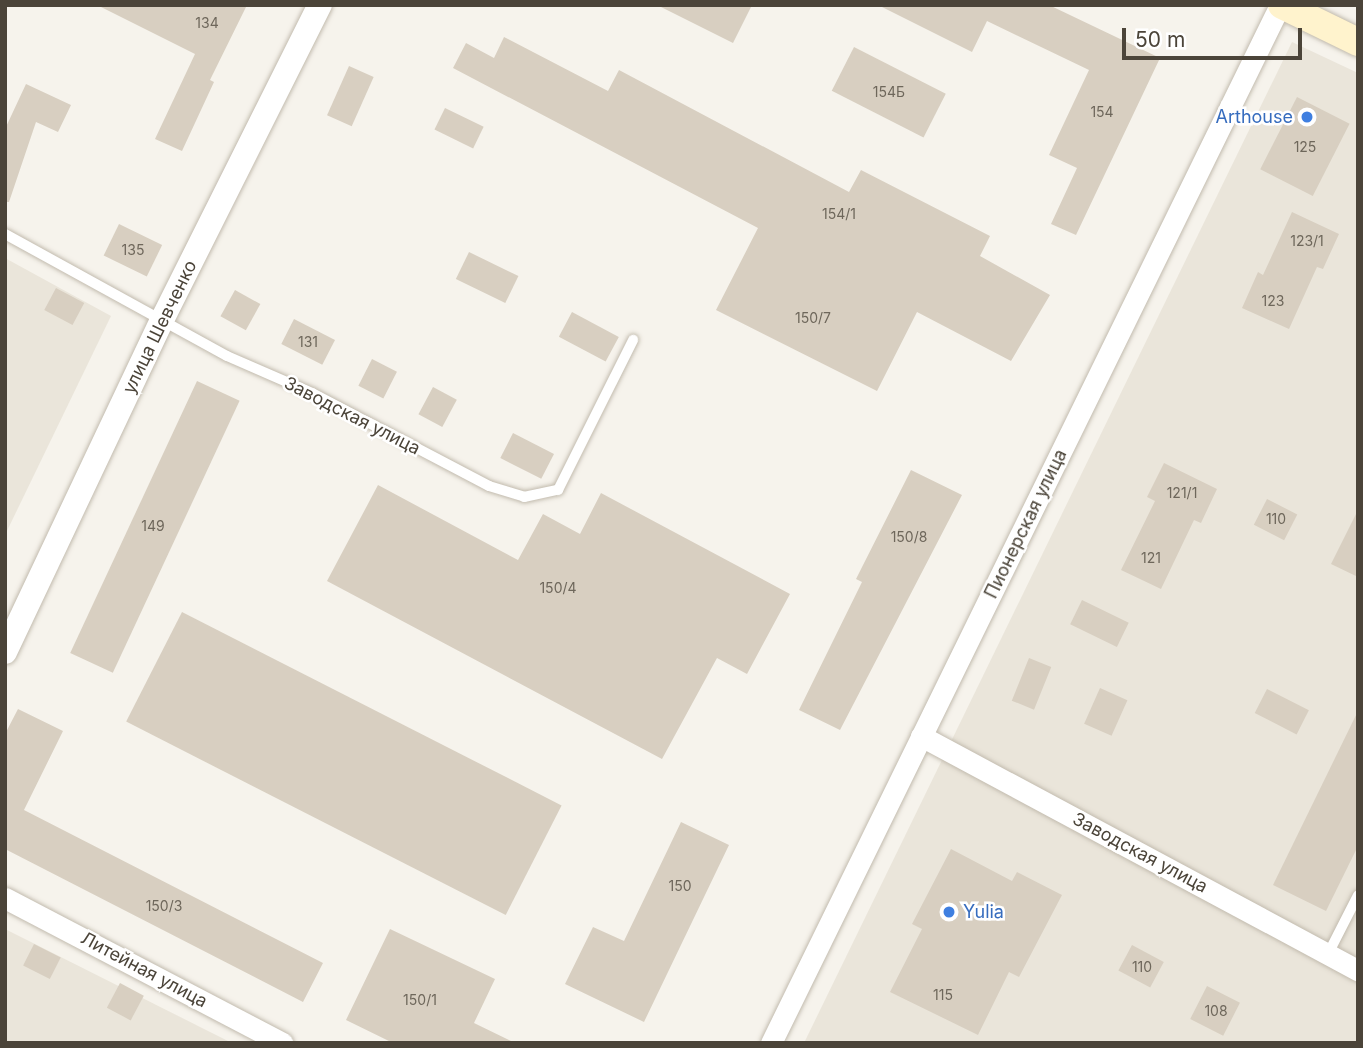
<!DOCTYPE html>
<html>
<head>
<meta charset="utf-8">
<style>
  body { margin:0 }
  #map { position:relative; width:1363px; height:1048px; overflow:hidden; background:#f6f3ec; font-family:Inter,sans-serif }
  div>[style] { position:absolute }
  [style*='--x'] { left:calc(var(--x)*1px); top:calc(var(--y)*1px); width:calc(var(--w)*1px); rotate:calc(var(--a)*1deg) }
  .residential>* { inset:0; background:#eae5da }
  .building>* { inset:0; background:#d8cfc1; transform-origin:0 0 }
  .roads { filter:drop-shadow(0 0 2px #c2bbae) drop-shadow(0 0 2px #c2bbae) }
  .service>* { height:10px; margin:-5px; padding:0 5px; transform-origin:5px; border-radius:5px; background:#fff }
  .minor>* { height:21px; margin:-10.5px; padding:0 10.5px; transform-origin:10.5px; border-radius:10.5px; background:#fff }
  .tertiary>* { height:24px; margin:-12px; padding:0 12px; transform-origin:12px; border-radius:12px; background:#fff }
  .secondary>* { height:28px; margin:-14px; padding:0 14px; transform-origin:14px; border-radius:14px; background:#fff3cd }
  .dots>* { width:19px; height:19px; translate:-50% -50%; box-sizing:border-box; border:4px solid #fff; border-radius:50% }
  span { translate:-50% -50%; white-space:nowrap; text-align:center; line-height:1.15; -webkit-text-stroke:5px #fff; paint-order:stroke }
  .number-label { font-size:14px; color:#6e675b }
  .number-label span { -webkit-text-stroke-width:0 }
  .shop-label { font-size:18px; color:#366cbe }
  .right { translate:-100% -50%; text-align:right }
  .left { translate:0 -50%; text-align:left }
  .street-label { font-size:18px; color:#4b4439 }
  .frame { position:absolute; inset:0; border:7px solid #4b4439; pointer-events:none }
  .scale { position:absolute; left:1122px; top:28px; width:180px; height:32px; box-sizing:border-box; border:4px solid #4b4439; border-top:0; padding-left:9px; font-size:21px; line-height:24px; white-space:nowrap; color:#4b4439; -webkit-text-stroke:5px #fff; paint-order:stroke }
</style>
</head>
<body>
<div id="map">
  <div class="residential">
    <div style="clip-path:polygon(1292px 42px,1358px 73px,1358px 1043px,804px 1043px)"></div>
    <div style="clip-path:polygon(5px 258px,111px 316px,5px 535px)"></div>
    <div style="clip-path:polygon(5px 929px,232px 1043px,5px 1043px)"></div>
  </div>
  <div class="building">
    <div style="clip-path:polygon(97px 5px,247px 5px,210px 80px,214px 82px,182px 151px,155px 139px,195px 54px)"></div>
    <div style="clip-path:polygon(657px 5px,752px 5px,733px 43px)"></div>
    <div style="clip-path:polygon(878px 5px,1049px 5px,1160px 58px,1076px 235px,1051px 224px,1077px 168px,1049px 155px,1089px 70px,987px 21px,972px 52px)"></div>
    <div style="clip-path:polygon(504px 37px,608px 91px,619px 70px,849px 192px,861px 170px,990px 236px,980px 256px,1050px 295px,1011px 361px,917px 312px,877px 391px,716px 310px,758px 228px,453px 68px,466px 43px,494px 58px)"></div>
    <div style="left:854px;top:47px;width:103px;height:49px;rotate:27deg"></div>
    <div style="left:349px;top:66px;width:27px;height:54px;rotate:24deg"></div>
    <div style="clip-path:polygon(26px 84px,71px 105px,58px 132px,36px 122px,9px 202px,5px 202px,5px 129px)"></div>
    <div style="left:1297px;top:97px;width:59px;height:81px;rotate:27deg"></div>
    <div style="left:445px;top:108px;width:43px;height:24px;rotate:26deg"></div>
    <div style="clip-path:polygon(1292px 212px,1339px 234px,1323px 269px,1317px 267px,1289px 329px,1242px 308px,1258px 272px,1263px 275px)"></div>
    <div style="left:119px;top:224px;width:48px;height:35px;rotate:26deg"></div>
    <div style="left:469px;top:252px;width:55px;height:30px;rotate:26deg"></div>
    <div style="left:56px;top:288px;width:32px;height:25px;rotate:28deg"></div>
    <div style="left:235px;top:290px;width:29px;height:30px;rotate:29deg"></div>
    <div style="left:572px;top:312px;width:53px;height:28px;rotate:28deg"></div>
    <div style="left:294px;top:319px;width:46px;height:28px;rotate:27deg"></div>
    <div style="left:372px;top:359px;width:28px;height:30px;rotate:27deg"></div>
    <div style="left:197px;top:381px;width:47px;height:300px;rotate:25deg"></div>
    <div style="left:433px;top:387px;width:27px;height:31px;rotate:28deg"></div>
    <div style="left:513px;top:433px;width:46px;height:28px;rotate:27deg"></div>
    <div style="clip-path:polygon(1164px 463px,1217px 489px,1201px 523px,1194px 520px,1161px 589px,1121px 570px,1155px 501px,1147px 497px)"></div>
    <div style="clip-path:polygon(911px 470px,962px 495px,840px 730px,799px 710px,862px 582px,856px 579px)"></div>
    <div style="clip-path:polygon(378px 485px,518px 560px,543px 514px,580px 534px,601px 493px,790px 594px,747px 674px,717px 658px,662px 759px,327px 581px)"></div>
    <div style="left:1267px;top:499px;width:34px;height:29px;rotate:27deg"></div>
    <div style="clip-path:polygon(1358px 510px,1358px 577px,1331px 564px)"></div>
    <div style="left:1082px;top:600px;width:52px;height:27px;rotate:26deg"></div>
    <div style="left:182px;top:612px;width:426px;height:123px;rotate:27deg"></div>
    <div style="left:1029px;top:658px;width:24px;height:46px;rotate:22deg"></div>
    <div style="left:1100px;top:688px;width:30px;height:39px;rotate:24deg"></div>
    <div style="left:1267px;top:689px;width:47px;height:27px;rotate:27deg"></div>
    <div style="clip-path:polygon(18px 709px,63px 731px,24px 810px,323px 963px,303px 1002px,5px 849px,5px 734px)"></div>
    <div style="clip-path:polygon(1358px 711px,1358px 846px,1326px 911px,1273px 885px)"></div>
    <div style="clip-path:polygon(681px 822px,729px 845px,644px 1022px,565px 984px,593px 927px,624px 941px)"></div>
    <div style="clip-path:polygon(951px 849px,1012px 881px,1017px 872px,1062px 895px,1019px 977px,1009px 972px,978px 1035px,890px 992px,922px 929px,912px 924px)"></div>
    <div style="clip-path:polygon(390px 929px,495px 979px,474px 1023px,515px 1043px,393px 1043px,346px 1020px)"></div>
    <div style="left:34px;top:944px;width:30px;height:24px;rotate:27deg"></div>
    <div style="left:1132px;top:945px;width:36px;height:29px;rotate:28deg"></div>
    <div style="left:120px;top:983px;width:27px;height:28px;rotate:28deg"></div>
    <div style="left:1207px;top:986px;width:37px;height:37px;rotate:27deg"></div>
  </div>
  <div class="roads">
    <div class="service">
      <div style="--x:5;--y:234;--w:253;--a:28.8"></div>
      <div style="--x:227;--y:356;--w:93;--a:23.5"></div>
      <div style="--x:312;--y:393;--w:200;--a:27.7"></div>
      <div style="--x:489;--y:486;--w:37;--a:17"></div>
      <div style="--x:524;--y:497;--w:35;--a:-12"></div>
      <div style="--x:558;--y:490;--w:168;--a:-63.4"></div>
      <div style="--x:1328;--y:954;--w:66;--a:-63"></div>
    </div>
    <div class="minor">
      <div style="--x:921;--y:736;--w:496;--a:28.2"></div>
      <div style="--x:5;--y:898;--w:313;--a:27.6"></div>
      <div style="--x:771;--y:1043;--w:1156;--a:-63.88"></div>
    </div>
    <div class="tertiary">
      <div style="--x:5;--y:652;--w:365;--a:-64.7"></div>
      <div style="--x:161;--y:322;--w:355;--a:-63.4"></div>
    </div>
    <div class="secondary">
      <div style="--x:1282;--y:5;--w:85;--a:26"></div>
    </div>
  </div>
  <div class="dots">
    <div style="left:1307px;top:117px;background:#3f7fe0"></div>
    <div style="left:949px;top:912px;background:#3f7fe0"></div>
  </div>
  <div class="number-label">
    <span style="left:207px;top:23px">134</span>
    <span style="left:889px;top:92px">154Б</span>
    <span style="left:1102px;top:112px">154</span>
    <span style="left:1305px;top:147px">125</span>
    <span style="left:839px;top:214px">154/1</span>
    <span style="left:1307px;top:241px">123/1</span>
    <span style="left:133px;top:250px">135</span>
    <span style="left:1273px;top:301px">123</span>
    <span style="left:813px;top:318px">150/7</span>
    <span style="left:308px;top:342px">131</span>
    <span style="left:1182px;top:493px">121/1</span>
    <span style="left:1276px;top:519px">110</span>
    <span style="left:153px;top:526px">149</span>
    <span style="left:909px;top:537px">150/8</span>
    <span style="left:1151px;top:558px">121</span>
    <span style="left:558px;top:588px">150/4</span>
    <span style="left:680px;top:886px">150</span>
    <span style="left:164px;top:906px">150/3</span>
    <span style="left:1142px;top:967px">110</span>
    <span style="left:943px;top:995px">115</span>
    <span style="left:420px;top:1000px">150/1</span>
    <span style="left:1216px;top:1011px">108</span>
  </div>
  <div class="shop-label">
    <span class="right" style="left:1293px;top:117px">Arthouse</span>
    <span class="left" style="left:963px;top:912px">Yulia</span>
  </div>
  <div class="street-label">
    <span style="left:160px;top:327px;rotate:-64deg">улица Шевченко</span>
    <span style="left:352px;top:416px;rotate:27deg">Заводская улица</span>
    <span style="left:1026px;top:524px;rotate:-64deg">Пионерская улица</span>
    <span style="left:1140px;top:853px;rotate:28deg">Заводская улица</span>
    <span style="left:144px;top:970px;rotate:28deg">Литейная улица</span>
  </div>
  <div class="frame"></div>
  <div class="scale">50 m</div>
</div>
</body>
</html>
